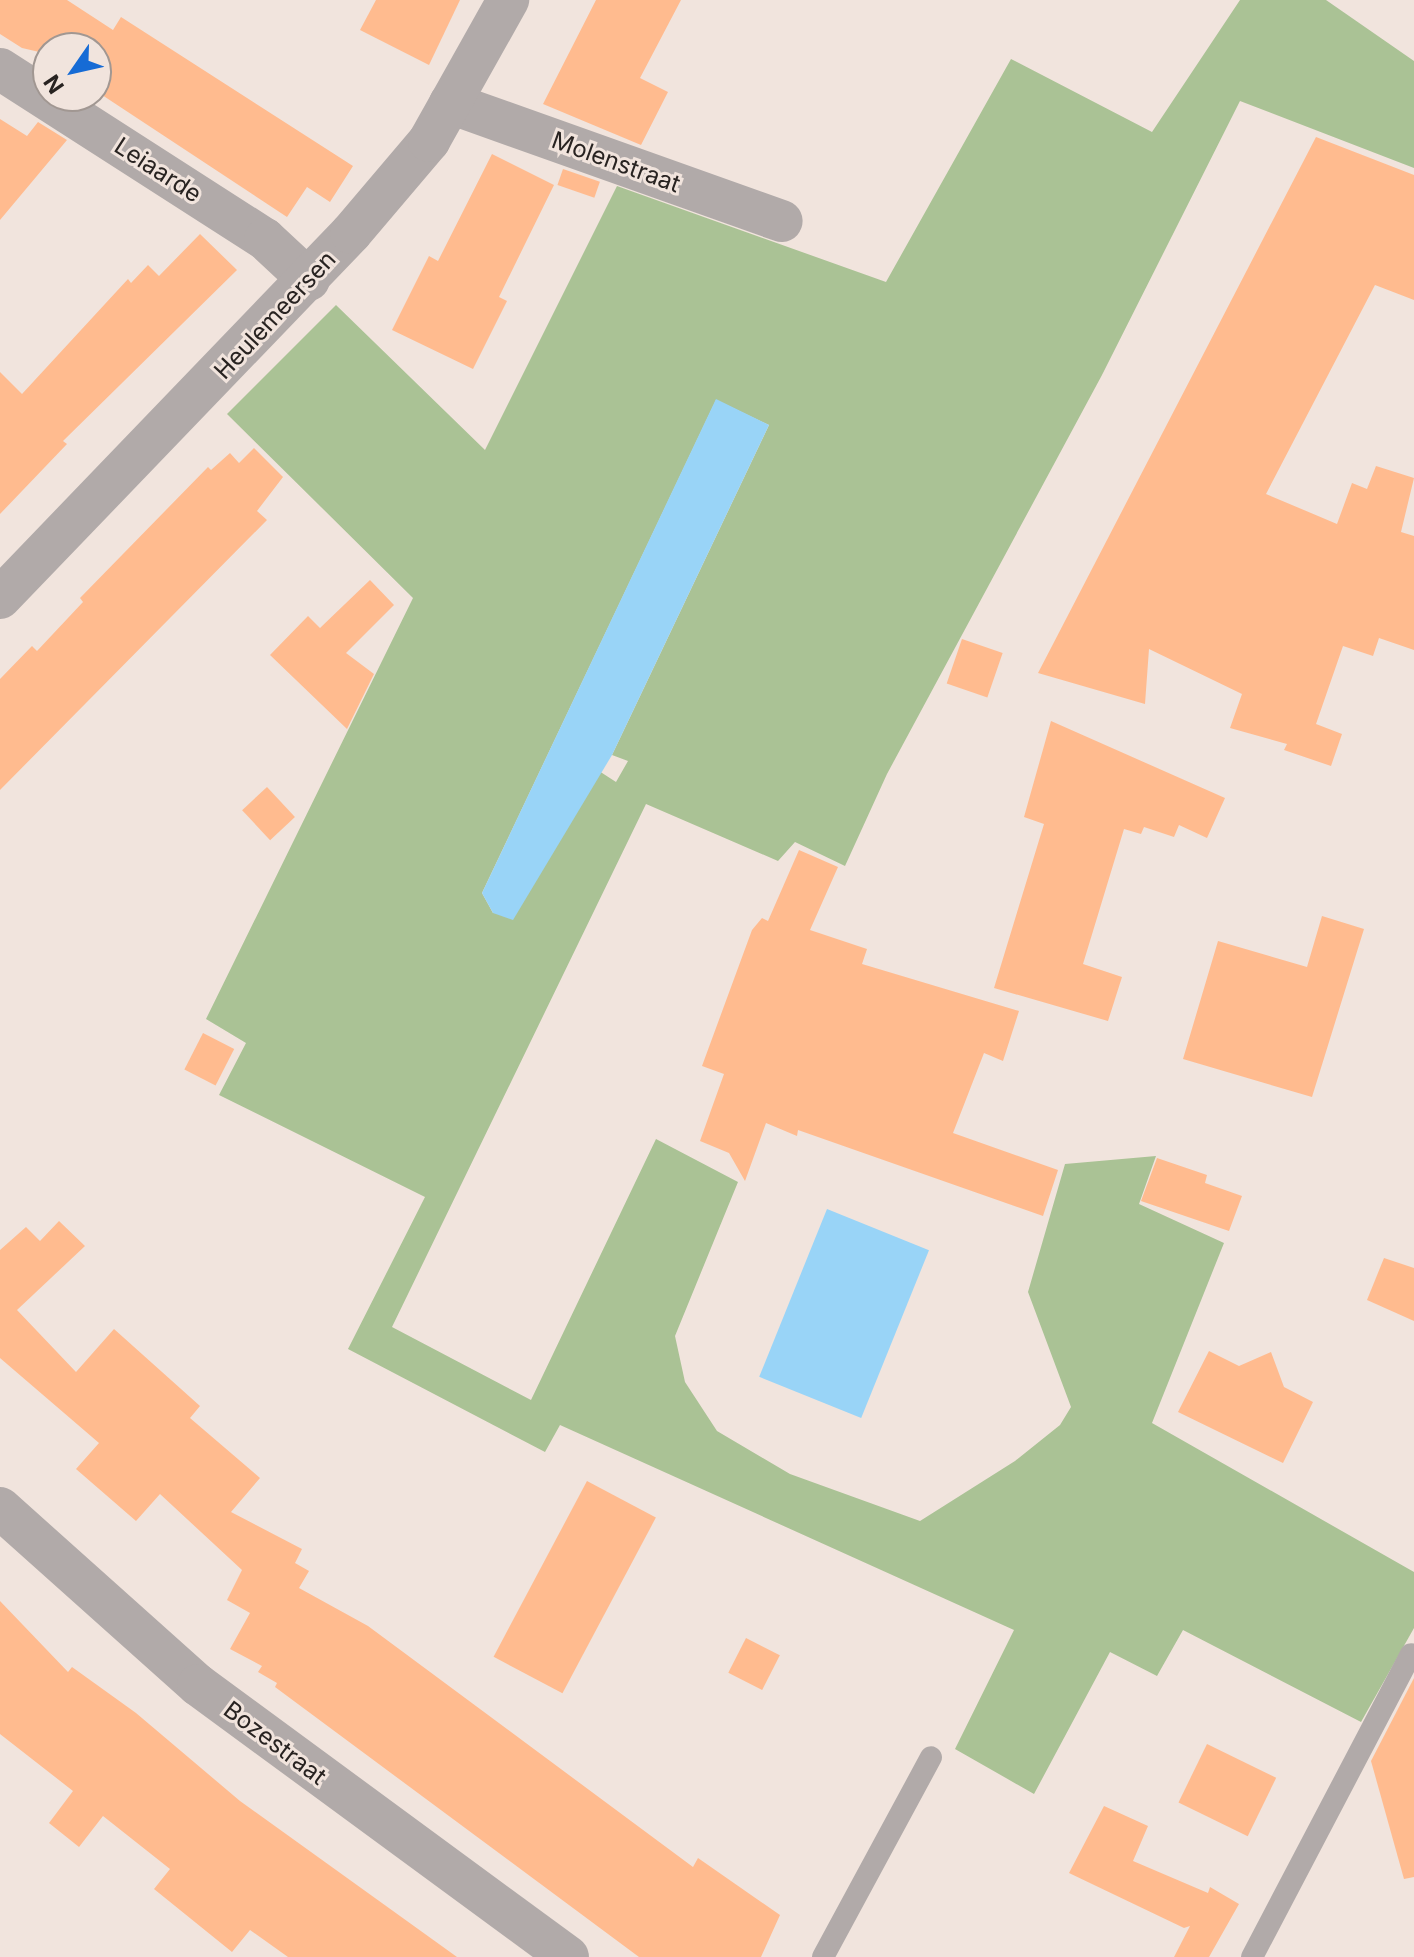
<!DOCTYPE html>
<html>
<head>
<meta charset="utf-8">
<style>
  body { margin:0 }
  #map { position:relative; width:1414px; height:1957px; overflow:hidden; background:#f1e4dd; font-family:Inter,sans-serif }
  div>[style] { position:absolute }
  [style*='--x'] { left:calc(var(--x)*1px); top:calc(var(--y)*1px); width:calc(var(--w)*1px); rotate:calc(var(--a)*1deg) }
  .green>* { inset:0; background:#aac295 }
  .water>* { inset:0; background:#99d4f7; transform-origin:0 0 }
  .building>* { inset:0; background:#ffbb8f; transform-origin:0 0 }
  .service>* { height:22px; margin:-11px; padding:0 11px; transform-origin:11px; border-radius:11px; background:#b1aaa9 }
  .minor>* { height:42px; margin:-21px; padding:0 21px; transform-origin:21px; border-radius:21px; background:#b1aaa9 }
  span { translate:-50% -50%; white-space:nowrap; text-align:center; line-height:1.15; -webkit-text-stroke:6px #f1e4dd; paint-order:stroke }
  .street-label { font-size:24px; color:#282321 }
  .north { position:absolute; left:32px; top:32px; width:80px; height:80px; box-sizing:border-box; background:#f1e4dd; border:2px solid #a19792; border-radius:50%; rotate:236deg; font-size:22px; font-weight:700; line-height:32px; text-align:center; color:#282321 }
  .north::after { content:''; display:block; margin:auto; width:28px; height:36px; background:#166bd5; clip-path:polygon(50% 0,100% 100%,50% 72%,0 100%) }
</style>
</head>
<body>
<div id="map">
  <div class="green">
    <div style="clip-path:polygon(evenodd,1240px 0,1326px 0,1414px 61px,1414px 168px,1240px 101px,1102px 375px,887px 774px,845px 866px,795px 842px,778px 861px,646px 804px,392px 1327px,531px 1400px,656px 1139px,738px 1182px,675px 1336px,685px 1382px,717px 1431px,790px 1474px,920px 1521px,1015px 1461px,1060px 1425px,1071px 1407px,1028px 1292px,1065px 1164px,1156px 1156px,1139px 1204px,1224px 1243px,1152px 1423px,1414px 1572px,1414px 1628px,1361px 1722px,1183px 1630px,1157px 1676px,1110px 1652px,1034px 1794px,955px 1749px,1014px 1630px,560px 1425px,545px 1452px,348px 1349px,425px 1197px,219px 1095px,246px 1043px,206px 1019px,413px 598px,227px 414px,336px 305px,485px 450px,617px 186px,886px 282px,1011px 59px,1152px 132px,1240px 0,716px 400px,769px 425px,612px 755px,628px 761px,616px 782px,599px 771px,493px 913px,482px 893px,716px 400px)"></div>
  </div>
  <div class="water">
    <div style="clip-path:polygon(716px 399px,769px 425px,612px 755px,513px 920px,493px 913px,482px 893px)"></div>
    <div style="left:827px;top:1209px;width:110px;height:181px;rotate:22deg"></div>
  </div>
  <div class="building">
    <div style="clip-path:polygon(0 0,67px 0,113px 30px,121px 17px,353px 166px,330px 202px,307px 187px,287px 217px,96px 91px,96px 48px,48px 48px,48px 54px,22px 48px,0 34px)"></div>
    <div style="clip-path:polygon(376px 0,460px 0,429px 65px,360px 30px)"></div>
    <div style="clip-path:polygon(596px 0,681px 0,640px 78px,668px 92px,641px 145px,543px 104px)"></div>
    <div style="clip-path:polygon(0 119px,27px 136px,38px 122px,67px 140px,0 220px)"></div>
    <div style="clip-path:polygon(1316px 137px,1414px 175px,1414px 300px,1375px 285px,1266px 494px,1337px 524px,1352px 483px,1367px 489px,1376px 466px,1414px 478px,1401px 532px,1414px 536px,1414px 650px,1379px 638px,1373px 656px,1343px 646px,1316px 724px,1342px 734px,1331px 766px,1284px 750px,1287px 744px,1230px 728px,1242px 694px,1149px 649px,1145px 704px,1038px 673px)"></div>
    <div style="clip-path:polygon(492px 154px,554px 185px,499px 297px,507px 301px,473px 369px,392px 330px,429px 256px,438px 261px)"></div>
    <div style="left:563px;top:169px;width:39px;height:17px;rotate:19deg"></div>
    <div style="clip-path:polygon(200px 234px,237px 270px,63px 441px,67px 444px,0 514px,0 372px,22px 394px,128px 279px,131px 283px,148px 265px,159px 276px)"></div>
    <div style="clip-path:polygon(254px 448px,283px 477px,257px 511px,267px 520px,0 790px,0 679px,32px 646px,37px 651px,83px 602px,80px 598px,208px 467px,211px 470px,230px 453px,239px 463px)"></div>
    <div style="clip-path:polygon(370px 580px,394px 605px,346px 653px,374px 674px,347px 729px,270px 655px,308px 616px,320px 628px)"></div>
    <div style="left:962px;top:639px;width:43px;height:47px;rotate:19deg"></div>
    <div style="clip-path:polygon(1051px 721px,1225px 798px,1207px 838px,1179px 825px,1174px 837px,1144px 827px,1141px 834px,1124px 829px,1083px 964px,1122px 977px,1108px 1021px,994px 988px,1044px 824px,1024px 817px)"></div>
    <div style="left:267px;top:787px;width:41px;height:34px;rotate:47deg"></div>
    <div style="clip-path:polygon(799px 850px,838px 867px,810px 930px,867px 949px,862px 964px,1019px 1011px,1003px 1061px,984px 1053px,953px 1133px,1058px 1170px,1043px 1216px,798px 1130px,797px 1136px,766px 1123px,745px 1181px,729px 1153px,700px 1141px,724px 1074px,702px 1066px,752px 930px,762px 918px,768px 921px)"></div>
    <div style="clip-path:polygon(1322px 916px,1364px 929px,1312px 1097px,1183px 1059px,1218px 941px,1307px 967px)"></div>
    <div style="left:203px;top:1033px;width:35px;height:41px;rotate:27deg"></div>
    <div style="clip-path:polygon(1157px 1158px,1207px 1175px,1205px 1183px,1242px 1196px,1229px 1231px,1141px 1201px)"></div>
    <div style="clip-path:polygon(59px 1221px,85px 1246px,17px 1310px,76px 1372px,114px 1329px,200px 1406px,190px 1418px,260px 1478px,231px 1512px,302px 1549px,295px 1563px,309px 1571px,299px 1588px,368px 1626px,693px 1867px,698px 1858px,780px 1915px,761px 1957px,639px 1957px,275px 1687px,277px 1683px,258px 1672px,262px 1666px,230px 1649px,250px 1613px,227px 1600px,242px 1570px,160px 1494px,136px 1521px,76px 1469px,99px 1443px,0 1358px,0 1250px,26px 1227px,40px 1241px)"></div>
    <div style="clip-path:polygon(1384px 1258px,1414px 1268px,1414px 1321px,1367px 1300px)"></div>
    <div style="clip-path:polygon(1209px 1351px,1239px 1366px,1271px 1352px,1284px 1387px,1313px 1402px,1283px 1463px,1178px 1412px)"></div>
    <div style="left:587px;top:1481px;width:78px;height:199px;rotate:28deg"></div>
    <div style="clip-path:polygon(0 1601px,68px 1672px,72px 1667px,136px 1713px,240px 1801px,457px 1957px,288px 1957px,250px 1930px,232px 1952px,154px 1889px,170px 1869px,103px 1816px,79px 1847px,49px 1823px,73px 1791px,0 1734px)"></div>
    <div style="left:746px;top:1638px;width:38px;height:39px;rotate:27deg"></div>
    <div style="clip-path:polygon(1414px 1678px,1414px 1877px,1404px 1879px,1371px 1761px)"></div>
    <div style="left:1207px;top:1744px;width:77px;height:65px;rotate:26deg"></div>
    <div style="clip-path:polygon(1104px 1806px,1148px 1826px,1133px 1861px,1208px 1893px,1210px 1887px,1239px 1904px,1209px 1957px,1174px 1957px,1190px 1926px,1184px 1928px,1069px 1873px)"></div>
  </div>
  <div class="service">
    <div style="--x:823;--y:1957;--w:227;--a:-61.6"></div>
    <div style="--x:1252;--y:1957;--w:342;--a:-62.3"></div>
  </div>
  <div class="minor">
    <div style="--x:0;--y:69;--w:315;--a:32.7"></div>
    <div style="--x:265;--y:239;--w:60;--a:43"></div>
    <div style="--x:450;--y:103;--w:352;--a:19.6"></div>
    <div style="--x:0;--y:598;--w:506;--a:-46.12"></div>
    <div style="--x:351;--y:233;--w:121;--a:-49.7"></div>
    <div style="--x:429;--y:141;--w:162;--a:-60.7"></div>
    <div style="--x:0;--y:1508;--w:266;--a:41.8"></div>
    <div style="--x:198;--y:1685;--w:459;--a:36.3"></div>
  </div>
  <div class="street-label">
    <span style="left:616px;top:162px;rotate:20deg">Molenstraat</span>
    <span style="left:158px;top:170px;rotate:33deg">Leiaarde</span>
    <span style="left:275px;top:315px;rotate:-47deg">Heulemeersen</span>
    <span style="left:275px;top:1743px;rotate:37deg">Bozestraat</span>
  </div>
  <div class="north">N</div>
</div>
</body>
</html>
